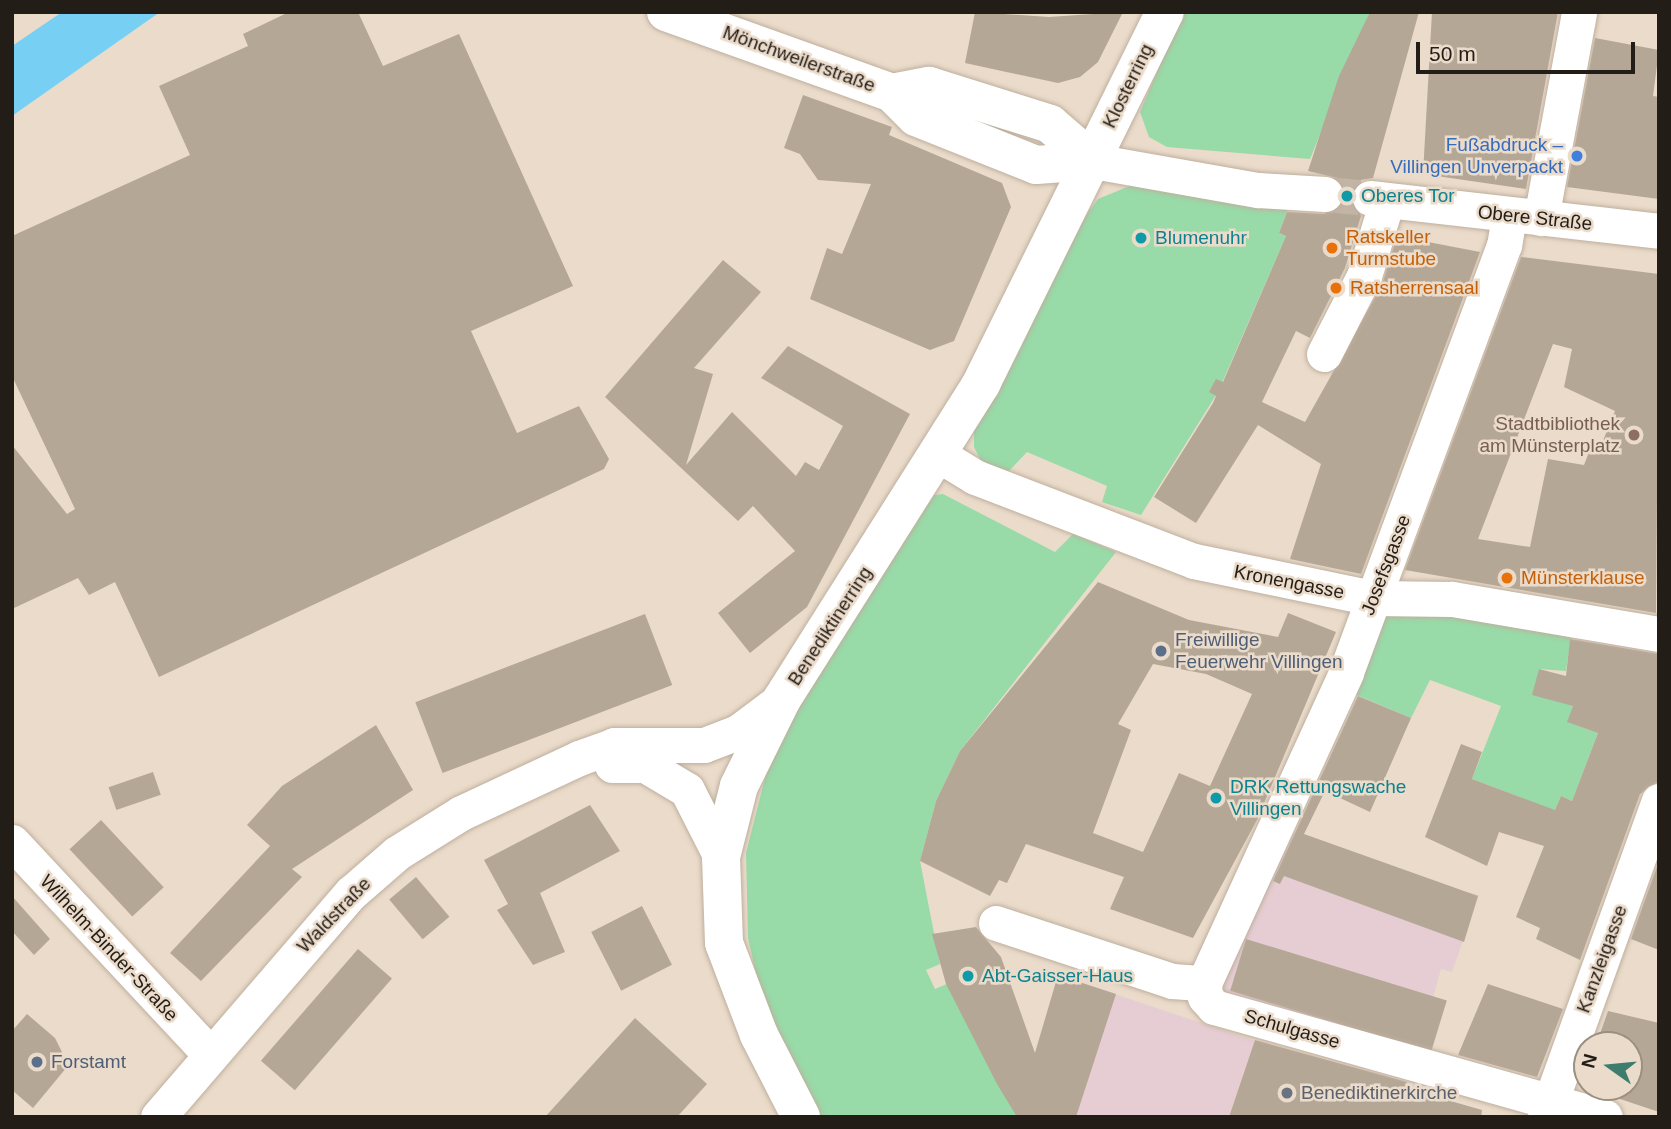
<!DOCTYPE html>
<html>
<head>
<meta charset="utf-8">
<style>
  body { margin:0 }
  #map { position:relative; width:1671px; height:1129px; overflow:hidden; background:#ebdbca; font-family:Helvetica,sans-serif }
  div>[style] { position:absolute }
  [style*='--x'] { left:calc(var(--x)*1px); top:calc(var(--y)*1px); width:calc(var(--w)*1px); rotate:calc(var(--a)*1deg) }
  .education>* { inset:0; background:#e6cdd3 }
  .green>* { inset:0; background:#98daa8 }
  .water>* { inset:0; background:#77d0f4 }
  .building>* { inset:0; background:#b5a796; transform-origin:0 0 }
  .minor-tunnel>* { height:35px; margin-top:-17.5px; transform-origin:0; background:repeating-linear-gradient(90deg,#c3b5a6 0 35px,transparent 0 53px) }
  .roads { filter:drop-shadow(0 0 2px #beaf9e) drop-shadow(0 0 2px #beaf9e) }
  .minor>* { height:35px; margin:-17.5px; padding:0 17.5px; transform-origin:17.5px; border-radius:17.5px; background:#fff }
  .major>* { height:38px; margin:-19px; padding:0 19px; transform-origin:19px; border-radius:19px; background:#fff }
  .dots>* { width:19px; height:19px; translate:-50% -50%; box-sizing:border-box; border:4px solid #ebdbca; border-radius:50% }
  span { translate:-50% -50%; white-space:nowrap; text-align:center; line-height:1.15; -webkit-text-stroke:5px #ebdbca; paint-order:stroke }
  .street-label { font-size:19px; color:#231d17 }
  .shop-label { font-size:19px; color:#366cbe }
  .right { translate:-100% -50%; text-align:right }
  .culture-label { font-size:19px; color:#0d838f }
  .left { translate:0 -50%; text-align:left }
  .food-label { font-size:19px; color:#c56008 }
  .education-label { font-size:19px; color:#785e54 }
  .service-label { font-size:19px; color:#4e5e75 }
  .worship-label { font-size:19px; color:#5b616d }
  .frame { position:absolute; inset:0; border:14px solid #231d17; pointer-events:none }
  .north { position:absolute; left:1573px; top:1031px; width:70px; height:70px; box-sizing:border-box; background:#ebdbca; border:2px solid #9b8f82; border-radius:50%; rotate:285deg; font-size:19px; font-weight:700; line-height:28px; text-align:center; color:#231d17 }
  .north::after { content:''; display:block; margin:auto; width:24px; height:32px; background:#3c7d6e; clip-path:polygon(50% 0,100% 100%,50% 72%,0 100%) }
  .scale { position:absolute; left:1416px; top:42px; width:219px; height:32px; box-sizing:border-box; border:4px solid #231d17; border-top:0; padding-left:9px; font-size:21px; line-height:24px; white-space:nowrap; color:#231d17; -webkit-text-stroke:5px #ebdbca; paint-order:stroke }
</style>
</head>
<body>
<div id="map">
  <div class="education">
    <div style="clip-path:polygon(1291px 832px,1412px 879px,1479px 895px,1452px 972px,1441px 969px,1417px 1054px,1216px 991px)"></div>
    <div style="clip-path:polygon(1058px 975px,1255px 1041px,1229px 1117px,1017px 1117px,968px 1028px,1011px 1019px,1032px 1062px)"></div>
  </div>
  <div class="green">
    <div style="clip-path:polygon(1183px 12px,1370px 12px,1310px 159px,1167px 147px,1149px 137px,1140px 112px)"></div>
    <div style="clip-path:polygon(1132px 185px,1288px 209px,1279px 233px,1286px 236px,1218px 392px,1141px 515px,1102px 502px,1107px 486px,1027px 452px,1004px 476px,983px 465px,974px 447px,974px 429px,1087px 214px,1098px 199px)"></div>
    <div style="clip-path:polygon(943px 494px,1055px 552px,1073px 534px,1116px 552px,960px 751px,936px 801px,920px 861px,940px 964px,926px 970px,935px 989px,949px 983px,1017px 1117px,818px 1117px,760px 991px,748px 938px,746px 853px,766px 774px,795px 712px,934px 495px)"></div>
    <div style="clip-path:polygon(1399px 608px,1572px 629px,1566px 671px,1539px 669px,1573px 706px,1568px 722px,1598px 733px,1572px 801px,1561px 796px,1551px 820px,1520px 797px,1472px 779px,1501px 706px,1430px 680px,1411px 718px,1352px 693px,1385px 616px)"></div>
  </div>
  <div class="water">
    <div style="clip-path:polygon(62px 12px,160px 12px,12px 116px,12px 46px)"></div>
  </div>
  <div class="building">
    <div style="clip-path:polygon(289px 12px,358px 12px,383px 66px,459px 34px,573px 286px,471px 331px,517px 433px,579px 406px,609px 459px,604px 469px,159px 677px,115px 582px,89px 595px,78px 578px,12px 609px,12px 445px,67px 514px,75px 509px,12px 376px,12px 236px,190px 155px,159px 86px,248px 46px,243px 34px)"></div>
    <div style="clip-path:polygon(975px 12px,1049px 17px,1123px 12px,1098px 62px,1080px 77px,1058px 83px,965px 63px)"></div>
    <div style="clip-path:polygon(1370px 12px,1419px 12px,1373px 178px,1361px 180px,1350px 195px,1361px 216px,1345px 268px,1310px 338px,1296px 331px,1262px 402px,1305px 422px,1382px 285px,1397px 236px,1480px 252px,1361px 574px,1290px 559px,1321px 464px,1258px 425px,1196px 523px,1154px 497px,1213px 403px,1216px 396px,1209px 392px,1216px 379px,1223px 382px,1286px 236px,1279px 233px,1287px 212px,1324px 214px,1342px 204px,1337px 178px,1308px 171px,1339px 76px)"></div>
    <div style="clip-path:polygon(1432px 12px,1558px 12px,1526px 189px,1423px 174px)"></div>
    <div style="clip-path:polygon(1595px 38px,1659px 50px,1653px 96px,1659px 97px,1659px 199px,1567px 187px)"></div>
    <div style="clip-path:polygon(803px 95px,892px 127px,889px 135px,1002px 183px,1011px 207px,954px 341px,930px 350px,810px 299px,827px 248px,842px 254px,871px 184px,818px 180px,800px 154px,784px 148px)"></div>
    <div style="clip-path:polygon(evenodd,1521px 257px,1659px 274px,1656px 613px,1405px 570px,1521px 257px,1553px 344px,1572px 349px,1564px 387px,1615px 411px,1598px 453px,1589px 452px,1584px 465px,1548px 459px,1530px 547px,1478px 539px,1553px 344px)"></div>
    <div style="clip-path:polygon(723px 260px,761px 292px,694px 368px,713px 374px,686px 465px,732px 412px,796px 476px,805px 462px,819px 470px,843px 426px,761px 378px,788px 346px,910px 414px,807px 607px,750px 653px,718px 613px,795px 551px,753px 506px,738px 521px,605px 397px)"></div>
    <div style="clip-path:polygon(evenodd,1098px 582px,1189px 620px,1278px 637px,1288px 613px,1336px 632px,1257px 820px,1193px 938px,1110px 909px,1124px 877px,1026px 844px,1007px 883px,999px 880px,990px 896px,920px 861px,936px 801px,960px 751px,1098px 582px,1153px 664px,1206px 674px,1252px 694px,1210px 786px,1179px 773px,1143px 852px,1093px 833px,1131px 730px,1118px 724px,1153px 664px)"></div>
    <div style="left:645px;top:614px;width:76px;height:246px;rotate:69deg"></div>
    <div style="clip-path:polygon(1570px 639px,1659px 654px,1659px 781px,1640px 794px,1580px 960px,1536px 939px,1540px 928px,1516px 917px,1544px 846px,1499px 832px,1487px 866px,1425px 837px,1461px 744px,1482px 752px,1472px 779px,1555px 810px,1561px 796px,1572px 801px,1598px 733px,1567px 722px,1573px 706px,1532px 695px,1539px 669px,1566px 676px)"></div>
    <div style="clip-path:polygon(1358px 696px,1411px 718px,1370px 812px,1325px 791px,1304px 834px,1478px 896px,1464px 942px,1284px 876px,1280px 884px,1273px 881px)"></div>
    <div style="clip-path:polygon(376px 725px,413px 790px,292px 869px,302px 877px,201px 981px,170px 953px,270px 846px,247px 825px,282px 786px)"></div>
    <div style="left:153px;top:772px;width:24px;height:47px;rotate:71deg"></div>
    <div style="clip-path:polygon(590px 805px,620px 851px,540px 893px,565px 952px,533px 965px,497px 910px,508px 904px,484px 860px)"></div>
    <div style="left:101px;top:820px;width:92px;height:43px;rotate:47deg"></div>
    <div style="clip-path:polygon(1659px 861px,1659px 950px,1631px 939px)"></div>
    <div style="left:416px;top:877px;width:52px;height:35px;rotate:50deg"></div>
    <div style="clip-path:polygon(12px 896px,50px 939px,34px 955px,12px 931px)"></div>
    <div style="left:642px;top:906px;width:66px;height:57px;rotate:63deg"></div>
    <div style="clip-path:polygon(976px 927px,1001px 957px,1035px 1053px,1058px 975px,1116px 994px,1076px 1117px,1017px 1117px,997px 1084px,946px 984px,932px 934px)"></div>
    <div style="left:1246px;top:939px;width:210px;height:54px;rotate:17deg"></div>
    <div style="left:358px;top:949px;width:45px;height:148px;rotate:41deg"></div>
    <div style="clip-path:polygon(1488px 984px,1563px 1009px,1537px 1077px,1458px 1055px)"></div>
    <div style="clip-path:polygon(1608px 1011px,1659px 1023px,1659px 1112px,1581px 1086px,1587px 1070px,1587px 1087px,1629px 1087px,1629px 1045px,1596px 1045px)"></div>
    <div style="clip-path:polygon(27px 1014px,55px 1038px,62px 1052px,57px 1058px,67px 1067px,33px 1108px,12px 1090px,12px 1031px)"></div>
    <div style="clip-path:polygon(635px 1018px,707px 1084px,677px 1117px,545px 1117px)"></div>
    <div style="clip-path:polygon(1255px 1040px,1407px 1082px,1405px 1088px,1482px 1110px,1481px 1117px,1229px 1117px)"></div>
  </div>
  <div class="minor-tunnel">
    <div style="--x:1325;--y:194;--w:45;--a:5.1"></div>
  </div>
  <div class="roads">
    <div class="minor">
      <div style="--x:1093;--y:161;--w:168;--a:10"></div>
      <div style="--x:1258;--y:190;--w:67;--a:3.4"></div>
      <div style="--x:1370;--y:198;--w:291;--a:6.5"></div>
      <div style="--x:1509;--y:215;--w:30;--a:99"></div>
      <div style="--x:1504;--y:245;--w:456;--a:110.3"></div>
      <div style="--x:1346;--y:673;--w:341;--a:114.6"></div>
      <div style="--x:1204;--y:983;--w:14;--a:86"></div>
      <div style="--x:1205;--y:997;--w:13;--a:48"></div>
      <div style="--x:1214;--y:1007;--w:406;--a:15.7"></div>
      <div style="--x:1541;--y:218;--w:209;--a:-79.5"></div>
      <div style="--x:1324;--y:354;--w:88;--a:-62.9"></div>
      <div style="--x:1364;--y:276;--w:78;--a:-73"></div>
      <div style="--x:939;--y:455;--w:42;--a:31.4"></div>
      <div style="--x:975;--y:477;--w:235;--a:21"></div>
      <div style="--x:1194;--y:561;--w:183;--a:11.7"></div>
      <div style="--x:1373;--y:598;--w:79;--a:0.7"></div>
      <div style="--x:1452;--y:599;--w:210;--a:9.6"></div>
      <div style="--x:612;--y:765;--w:33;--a:0"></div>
      <div style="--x:645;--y:765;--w:49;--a:30.8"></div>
      <div style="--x:687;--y:790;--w:75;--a:63.1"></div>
      <div style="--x:12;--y:842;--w:287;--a:47"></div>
      <div style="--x:996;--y:923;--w:185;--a:18.2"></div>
      <div style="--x:1172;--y:981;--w:32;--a:4"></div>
      <div style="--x:158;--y:1117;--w:296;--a:-49.3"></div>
      <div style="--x:351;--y:893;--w:61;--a:-41"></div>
      <div style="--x:397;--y:853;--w:75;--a:-32"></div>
      <div style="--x:461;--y:813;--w:130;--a:-25"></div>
      <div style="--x:579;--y:758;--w:37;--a:-20"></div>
      <div style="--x:614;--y:745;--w:90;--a:0"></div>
      <div style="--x:704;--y:745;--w:36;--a:-21"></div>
      <div style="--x:738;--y:732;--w:55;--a:-36.9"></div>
      <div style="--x:1545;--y:1117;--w:336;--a:-70.2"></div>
    </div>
    <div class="major">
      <div style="--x:666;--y:12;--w:240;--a:19.7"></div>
      <div style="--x:892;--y:93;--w:34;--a:45"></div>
      <div style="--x:916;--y:117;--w:129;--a:21.8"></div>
      <div style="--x:1036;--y:165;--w:57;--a:-4"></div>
      <div style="--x:892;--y:93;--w:38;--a:-11"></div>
      <div style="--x:929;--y:86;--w:127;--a:17.4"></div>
      <div style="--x:1050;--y:124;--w:57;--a:40.7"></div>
      <div style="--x:801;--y:1117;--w:92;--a:-117.1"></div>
      <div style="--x:759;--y:1035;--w:98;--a:-110.8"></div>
      <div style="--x:724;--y:943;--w:86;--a:-92"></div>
      <div style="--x:721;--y:857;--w:73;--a:-75.8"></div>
      <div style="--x:739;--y:786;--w:97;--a:-63.7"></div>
      <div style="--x:782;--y:699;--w:373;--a:-57.7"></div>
      <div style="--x:981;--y:384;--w:415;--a:-63.7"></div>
    </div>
  </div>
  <div class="dots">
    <div style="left:1577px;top:156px;background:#3f7fe0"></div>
    <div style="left:1347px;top:196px;background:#0f9aa8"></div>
    <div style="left:1141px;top:238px;background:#0f9aa8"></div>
    <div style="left:1332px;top:248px;background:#e8710a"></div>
    <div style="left:1336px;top:288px;background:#e8710a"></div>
    <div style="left:1634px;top:435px;background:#8d6e63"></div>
    <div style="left:1507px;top:578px;background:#e8710a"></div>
    <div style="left:1161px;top:651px;background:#5c6f8a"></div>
    <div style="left:1216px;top:798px;background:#0f9aa8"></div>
    <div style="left:968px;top:976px;background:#0f9aa8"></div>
    <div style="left:37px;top:1062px;background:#5c6f8a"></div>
    <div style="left:1287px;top:1093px;background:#6b7280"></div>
  </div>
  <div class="street-label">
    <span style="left:799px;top:59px;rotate:20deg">Mönchweilerstraße</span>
    <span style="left:1128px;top:86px;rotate:-64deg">Klosterring</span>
    <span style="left:1535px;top:218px;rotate:6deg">Obere Straße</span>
    <span style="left:1386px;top:565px;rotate:-69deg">Josefsgasse</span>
    <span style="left:1289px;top:582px;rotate:11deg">Kronengasse</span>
    <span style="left:830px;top:626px;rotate:-57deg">Benediktinerring</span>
    <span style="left:334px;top:915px;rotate:-46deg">Waldstraße</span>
    <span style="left:109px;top:948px;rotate:47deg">Wilhelm-Binder-Straße</span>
    <span style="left:1602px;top:959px;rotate:-70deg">Kanzleigasse</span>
    <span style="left:1292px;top:1029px;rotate:16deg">Schulgasse</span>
  </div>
  <div class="shop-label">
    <span class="right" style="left:1563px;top:156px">Fußabdruck –<br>Villingen Unverpackt</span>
  </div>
  <div class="culture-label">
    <span class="left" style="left:1361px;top:196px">Oberes Tor</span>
    <span class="left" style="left:1155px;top:238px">Blumenuhr</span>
    <span class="left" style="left:1230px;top:798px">DRK Rettungswache<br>Villingen</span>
    <span class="left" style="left:982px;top:976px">Abt-Gaisser-Haus</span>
  </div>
  <div class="food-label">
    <span class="left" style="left:1346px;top:248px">Ratskeller<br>Turmstube</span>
    <span class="left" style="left:1350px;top:288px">Ratsherrensaal</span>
    <span class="left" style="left:1521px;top:578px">Münsterklause</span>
  </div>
  <div class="education-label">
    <span class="right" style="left:1620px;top:435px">Stadtbibliothek<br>am Münsterplatz</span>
  </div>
  <div class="service-label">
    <span class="left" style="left:1175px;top:651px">Freiwillige<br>Feuerwehr Villingen</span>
    <span class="left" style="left:51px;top:1062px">Forstamt</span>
  </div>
  <div class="worship-label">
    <span class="left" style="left:1301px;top:1093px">Benediktinerkirche</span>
  </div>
  <div class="frame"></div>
  <div class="north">N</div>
  <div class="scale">50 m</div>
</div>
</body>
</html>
